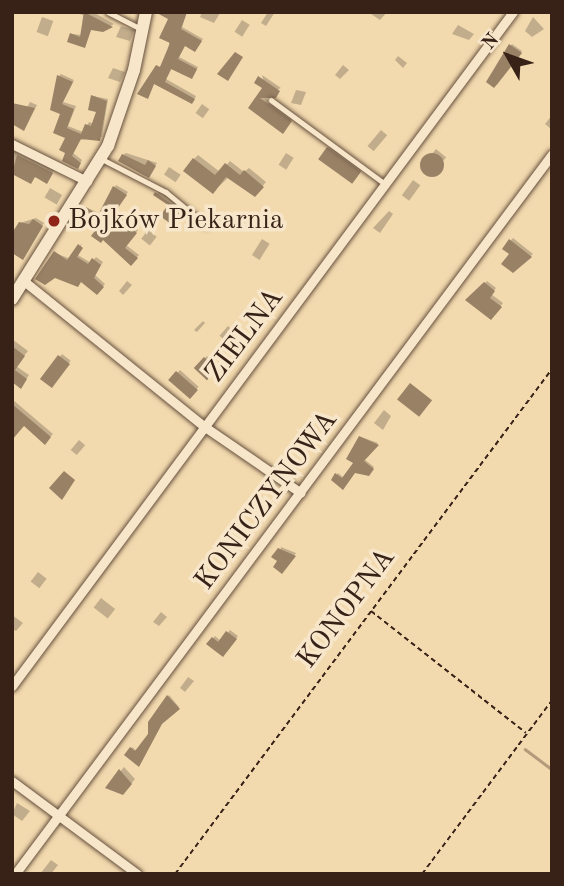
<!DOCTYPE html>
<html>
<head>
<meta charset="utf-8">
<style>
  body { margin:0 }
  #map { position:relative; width:564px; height:886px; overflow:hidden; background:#f2d9ae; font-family:"Old Standard TT",serif }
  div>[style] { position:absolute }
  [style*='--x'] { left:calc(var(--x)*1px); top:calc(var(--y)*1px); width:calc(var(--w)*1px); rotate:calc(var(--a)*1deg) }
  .shadow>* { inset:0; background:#0003; transform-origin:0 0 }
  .stream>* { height:2.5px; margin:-1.25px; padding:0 1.25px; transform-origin:1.25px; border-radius:1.25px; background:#b39b7b }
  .building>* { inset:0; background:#998166; transform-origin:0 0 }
  .round { border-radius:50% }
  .path>* { height:2px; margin-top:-1px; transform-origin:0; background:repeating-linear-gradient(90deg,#382218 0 5px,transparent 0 8.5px) }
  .roads { filter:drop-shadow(0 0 2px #66503e) drop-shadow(0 0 2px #66503e) }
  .lane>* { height:4.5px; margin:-2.25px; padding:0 2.25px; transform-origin:2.25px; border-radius:2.25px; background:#f7e6ca }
  .street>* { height:9px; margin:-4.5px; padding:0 4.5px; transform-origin:4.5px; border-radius:4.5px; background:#f7e6ca }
  .secondary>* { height:12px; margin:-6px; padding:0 6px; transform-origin:6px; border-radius:6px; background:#f7e6ca }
  .dots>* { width:19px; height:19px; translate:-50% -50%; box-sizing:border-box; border:4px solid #f7e6ca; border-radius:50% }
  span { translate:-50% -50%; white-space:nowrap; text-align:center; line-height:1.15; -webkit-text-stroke:7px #f7e6ca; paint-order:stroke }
  .poi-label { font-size:28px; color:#382218 }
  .left { translate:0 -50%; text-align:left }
  .street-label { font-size:28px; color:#382218 }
  .frame { position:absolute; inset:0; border:14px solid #382218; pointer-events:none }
  .north { position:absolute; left:473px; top:21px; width:70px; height:70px; -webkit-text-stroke:5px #f7e6ca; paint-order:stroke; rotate:310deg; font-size:19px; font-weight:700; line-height:28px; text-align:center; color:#382218 }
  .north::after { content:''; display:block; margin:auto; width:24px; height:32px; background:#382218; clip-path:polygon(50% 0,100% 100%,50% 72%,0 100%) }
</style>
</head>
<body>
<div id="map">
  <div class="shadow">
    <div style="clip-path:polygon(72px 12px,93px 12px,114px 24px,103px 30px,92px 28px,84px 46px,72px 34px,82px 35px,83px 15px)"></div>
    <div style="clip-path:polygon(165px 12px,187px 12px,182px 27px,203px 39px,197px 47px,185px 44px,179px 57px,198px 67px,194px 75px,172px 68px,166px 79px,196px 96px,194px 100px,155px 82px,149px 95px,140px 93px,168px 56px,171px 18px)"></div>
    <div style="clip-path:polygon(202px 12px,219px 12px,220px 13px,214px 23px,200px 17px)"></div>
    <div style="clip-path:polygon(268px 12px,275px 12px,266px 26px,261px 23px)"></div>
    <div style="clip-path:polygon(368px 12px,387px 12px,380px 20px)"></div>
    <div style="left:42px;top:17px;width:12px;height:16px;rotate:20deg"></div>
    <div style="clip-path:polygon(533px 17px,544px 29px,532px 37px,525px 31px)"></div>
    <div style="left:242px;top:20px;width:9px;height:14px;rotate:32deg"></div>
    <div style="clip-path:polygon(458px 25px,474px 34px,469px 40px,452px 34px)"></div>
    <div style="clip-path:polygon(121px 26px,134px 30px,130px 41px,116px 37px)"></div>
    <div style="clip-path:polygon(512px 44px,522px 51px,497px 85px,488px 81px)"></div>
    <div style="clip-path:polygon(398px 56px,407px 63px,403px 68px,395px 60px)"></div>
    <div style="clip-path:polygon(343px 65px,349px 70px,340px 79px,335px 75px)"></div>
    <div style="clip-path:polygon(113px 68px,125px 72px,120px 82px,108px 78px)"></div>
    <div style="clip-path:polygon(61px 74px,74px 80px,63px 102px,76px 106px,68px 126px,83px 132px,89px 122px,94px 124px,98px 111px,93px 96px,108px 99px,102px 137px,79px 140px,73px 153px,82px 160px,78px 167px,67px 152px,59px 76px)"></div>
    <div style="clip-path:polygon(262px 75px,281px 88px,263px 96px,293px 118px,285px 129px,250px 108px,265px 88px)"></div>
    <div style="clip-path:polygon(296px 90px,306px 92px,301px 105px,291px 103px)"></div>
    <div style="clip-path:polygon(30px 102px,37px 105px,26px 126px,17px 125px)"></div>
    <div style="left:202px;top:104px;width:9px;height:11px;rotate:36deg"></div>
    <div style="clip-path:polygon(552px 115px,552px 128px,551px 129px,545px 124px)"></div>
    <div style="left:381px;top:130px;width:8px;height:21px;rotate:40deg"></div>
    <div style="clip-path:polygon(330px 146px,362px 169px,355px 180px,328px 148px)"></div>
    <div style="left:436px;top:149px;width:13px;height:25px;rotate:39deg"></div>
    <div style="clip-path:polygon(12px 150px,54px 170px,49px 180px,15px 173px,12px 178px)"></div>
    <div style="clip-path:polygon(126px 153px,157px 163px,151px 173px,123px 155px)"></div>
    <div style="left:286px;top:153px;width:9px;height:14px;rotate:32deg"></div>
    <div style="clip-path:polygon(198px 155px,220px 172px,230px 161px,244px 172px,249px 168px,266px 182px,259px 190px,231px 175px,213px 192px,194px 159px)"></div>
    <div style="left:169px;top:167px;width:14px;height:9px;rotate:34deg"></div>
    <div style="left:413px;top:180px;width:9px;height:19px;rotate:36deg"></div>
    <div style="clip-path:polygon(116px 185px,128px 192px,114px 212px,138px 230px,126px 245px,139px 255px,131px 264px,87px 208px,100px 213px)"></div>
    <div style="left:50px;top:188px;width:14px;height:11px;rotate:30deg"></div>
    <div style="clip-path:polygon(159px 191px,182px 207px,171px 222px,170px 204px,156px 195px)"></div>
    <div style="clip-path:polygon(389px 211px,393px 214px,380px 233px,373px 228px)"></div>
    <div style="clip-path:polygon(36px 218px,44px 223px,24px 255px,20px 223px)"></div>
    <div style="left:148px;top:230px;width:11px;height:11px;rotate:38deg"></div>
    <div style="clip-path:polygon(513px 238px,533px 254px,513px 270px,511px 254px,504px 248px)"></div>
    <div style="left:262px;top:239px;width:9px;height:19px;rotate:32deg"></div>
    <div style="clip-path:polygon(82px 243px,78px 255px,91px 263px,96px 257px,103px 262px,95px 275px,105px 284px,97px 293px,55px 253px,71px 259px)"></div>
    <div style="clip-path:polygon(127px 281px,132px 285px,123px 295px,119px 291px)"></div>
    <div style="clip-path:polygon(487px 281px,496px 288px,491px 294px,503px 303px,493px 316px,468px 300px)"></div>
    <div style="clip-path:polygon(203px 321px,205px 323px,197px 332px,194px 330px)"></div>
    <div style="left:228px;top:326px;width:11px;height:13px;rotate:41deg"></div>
    <div style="clip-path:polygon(12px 339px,28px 351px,16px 366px,29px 375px,24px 383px,12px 380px)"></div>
    <div style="left:62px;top:354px;width:11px;height:31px;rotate:38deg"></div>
    <div style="clip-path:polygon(207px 356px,218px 366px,207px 379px,197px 368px)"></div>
    <div style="left:180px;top:370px;width:25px;height:13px;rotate:42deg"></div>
    <div style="clip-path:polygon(12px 399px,53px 434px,45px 442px,12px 414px)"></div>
    <div style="clip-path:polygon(384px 410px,391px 416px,383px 430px,374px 423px)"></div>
    <div style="clip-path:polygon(361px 437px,378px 443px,364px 459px,374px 467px,368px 474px,355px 471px,343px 487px,333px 480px,338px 473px,344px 478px,355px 463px)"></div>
    <div style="left:79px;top:440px;width:8px;height:13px;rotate:40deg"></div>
    <div style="clip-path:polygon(281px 547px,296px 553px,284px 569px,279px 561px)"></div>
    <div style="left:38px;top:572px;width:11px;height:12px;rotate:38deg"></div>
    <div style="left:101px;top:598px;width:18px;height:12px;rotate:38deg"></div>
    <div style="clip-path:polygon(161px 612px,167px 617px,159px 626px,153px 622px)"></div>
    <div style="clip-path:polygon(12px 615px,23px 623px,16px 631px,12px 629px)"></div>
    <div style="clip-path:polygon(230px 630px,238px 636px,226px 652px,209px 644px,215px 636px,221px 641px)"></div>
    <div style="clip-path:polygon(188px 677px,194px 681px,185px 692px,180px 688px)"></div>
    <div style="clip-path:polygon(169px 695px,179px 707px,163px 721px,140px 764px,126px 755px,132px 747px,137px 751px,149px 734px,150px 722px)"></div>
    <div style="clip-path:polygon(124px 767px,135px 779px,127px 789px,108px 787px)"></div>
    <div style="clip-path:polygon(17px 803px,30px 811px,22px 821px,12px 814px)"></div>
    <div style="clip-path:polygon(51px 860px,58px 865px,51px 874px,40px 874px)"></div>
  </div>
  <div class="stream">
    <div style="--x:525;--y:749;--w:34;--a:37"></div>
  </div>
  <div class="building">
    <div style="clip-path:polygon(84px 12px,113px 27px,103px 32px,91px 30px,85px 48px,67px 42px,70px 33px,80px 37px)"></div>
    <div style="clip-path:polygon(155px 12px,187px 12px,181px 29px,202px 41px,195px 52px,185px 46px,178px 59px,197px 69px,192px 79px,171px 69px,165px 82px,195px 99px,192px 104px,154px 84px,148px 99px,137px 94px,156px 65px,160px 67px,170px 43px,159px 38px,168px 19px)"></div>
    <div style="clip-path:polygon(509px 44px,522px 53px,494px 88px,486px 82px)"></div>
    <div style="clip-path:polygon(235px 52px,243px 57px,228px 81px,217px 74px)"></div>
    <div style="clip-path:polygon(57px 75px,73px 82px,62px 104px,74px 109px,67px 128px,81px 134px,85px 124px,91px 126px,96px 112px,88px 110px,91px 95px,107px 101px,100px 141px,81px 139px,72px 156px,81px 163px,78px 169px,62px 161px,65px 153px,59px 150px,65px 138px,53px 133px,60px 114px,50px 110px)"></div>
    <div style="clip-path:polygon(258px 76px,280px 91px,276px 98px,260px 98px,292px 121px,283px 134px,248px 108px,262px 88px,254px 83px)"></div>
    <div style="clip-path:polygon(12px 103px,35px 108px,24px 131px,12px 124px)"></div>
    <div style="left:327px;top:147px;width:42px;height:15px;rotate:36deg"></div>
    <div class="round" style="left:420px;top:153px;width:24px;height:24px"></div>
    <div style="clip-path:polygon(122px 154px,145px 165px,148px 160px,156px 166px,149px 178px,118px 161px)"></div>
    <div style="clip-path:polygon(17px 155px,53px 173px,47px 184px,35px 177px,31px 184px,12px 174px)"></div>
    <div style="clip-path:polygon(193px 158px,215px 175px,225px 163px,240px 175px,244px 170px,264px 187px,255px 197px,226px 177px,213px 194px,183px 171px)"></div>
    <div style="clip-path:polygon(113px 186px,127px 195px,113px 215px,137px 233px,125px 248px,138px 258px,131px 266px,103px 240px,101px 243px,91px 236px,97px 228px,79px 216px,86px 207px,98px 215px)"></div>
    <div style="clip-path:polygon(155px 192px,181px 211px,171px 224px,160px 216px,168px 205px,153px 195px)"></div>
    <div style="clip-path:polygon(33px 219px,43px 226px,23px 260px,12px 253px,12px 233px,19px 222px,29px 224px)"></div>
    <div style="clip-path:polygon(509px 239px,532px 257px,513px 273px,501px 264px,509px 254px,502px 249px)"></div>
    <div style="clip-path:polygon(78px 244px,83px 248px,77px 257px,88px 264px,92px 258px,101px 265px,94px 278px,104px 287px,97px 295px,81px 282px,78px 287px,55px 278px,45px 285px,35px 279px,54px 251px,67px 260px)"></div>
    <div style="clip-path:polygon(484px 282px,495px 291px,490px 298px,502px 307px,491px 320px,465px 300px)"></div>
    <div style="clip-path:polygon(12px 346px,25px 356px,15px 370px,27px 379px,21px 389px,12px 382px)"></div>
    <div style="left:58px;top:355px;width:15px;height:30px;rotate:37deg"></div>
    <div style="left:204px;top:357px;width:18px;height:15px;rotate:43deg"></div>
    <div style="left:176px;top:371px;width:29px;height:12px;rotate:41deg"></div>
    <div style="left:410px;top:383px;width:28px;height:21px;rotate:38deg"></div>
    <div style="clip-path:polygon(12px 404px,51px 437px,45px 445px,24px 426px,12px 440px)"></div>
    <div style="clip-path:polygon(359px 436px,379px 445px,364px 461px,374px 469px,369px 476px,355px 473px,343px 490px,331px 480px,335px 473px,342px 478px,353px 463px,346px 459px)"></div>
    <div style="clip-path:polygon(64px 471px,75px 480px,62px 500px,49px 488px)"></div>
    <div style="clip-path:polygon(278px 548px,296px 556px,282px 574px,273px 567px,277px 561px,271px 557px)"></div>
    <div style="clip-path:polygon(226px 631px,237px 639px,223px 657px,206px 644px,212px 637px,218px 642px)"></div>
    <div style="clip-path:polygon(167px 695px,180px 709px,162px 724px,139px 767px,124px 755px,130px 747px,135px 751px,148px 734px,148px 722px)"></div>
    <div style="clip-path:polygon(119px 769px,132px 784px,123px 795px,105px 788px)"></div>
  </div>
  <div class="path">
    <div style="--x:371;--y:611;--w:197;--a:38.2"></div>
    <div style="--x:175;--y:874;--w:630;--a:-53.26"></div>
    <div style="--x:422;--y:874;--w:217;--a:-53.2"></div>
  </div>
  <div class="roads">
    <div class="lane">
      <div style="--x:108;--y:12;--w:38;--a:27"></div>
      <div style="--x:271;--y:100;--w:140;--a:36.3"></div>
      <div style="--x:102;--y:159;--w:72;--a:27.3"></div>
      <div style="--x:166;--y:192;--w:52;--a:39.5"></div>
    </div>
    <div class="street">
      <div style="--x:12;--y:144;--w:84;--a:26.3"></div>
      <div style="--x:24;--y:281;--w:233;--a:38.9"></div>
      <div style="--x:205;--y:427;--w:116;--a:34.5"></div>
      <div style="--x:12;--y:686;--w:840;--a:-53.38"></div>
      <div style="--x:12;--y:781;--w:156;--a:36.6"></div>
      <div style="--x:15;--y:874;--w:898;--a:-53.28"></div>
    </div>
    <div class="secondary">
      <div style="--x:12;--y:299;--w:181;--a:-57.9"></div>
      <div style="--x:108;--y:146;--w:80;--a:-71.1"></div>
      <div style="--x:134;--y:70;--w:59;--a:-78.3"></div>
    </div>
  </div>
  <div class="dots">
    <div style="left:54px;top:221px;background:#8f2418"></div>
  </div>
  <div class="poi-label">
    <span class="left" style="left:68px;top:221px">Bojków Piekarnia</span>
  </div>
  <div class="street-label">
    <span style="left:245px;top:336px;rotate:-53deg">ZIELNA</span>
    <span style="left:267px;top:501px;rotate:-53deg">KONICZYNOWA</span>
    <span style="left:347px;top:609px;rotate:-53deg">KONOPNA</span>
  </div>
  <div class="frame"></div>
  <div class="north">N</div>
</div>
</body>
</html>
